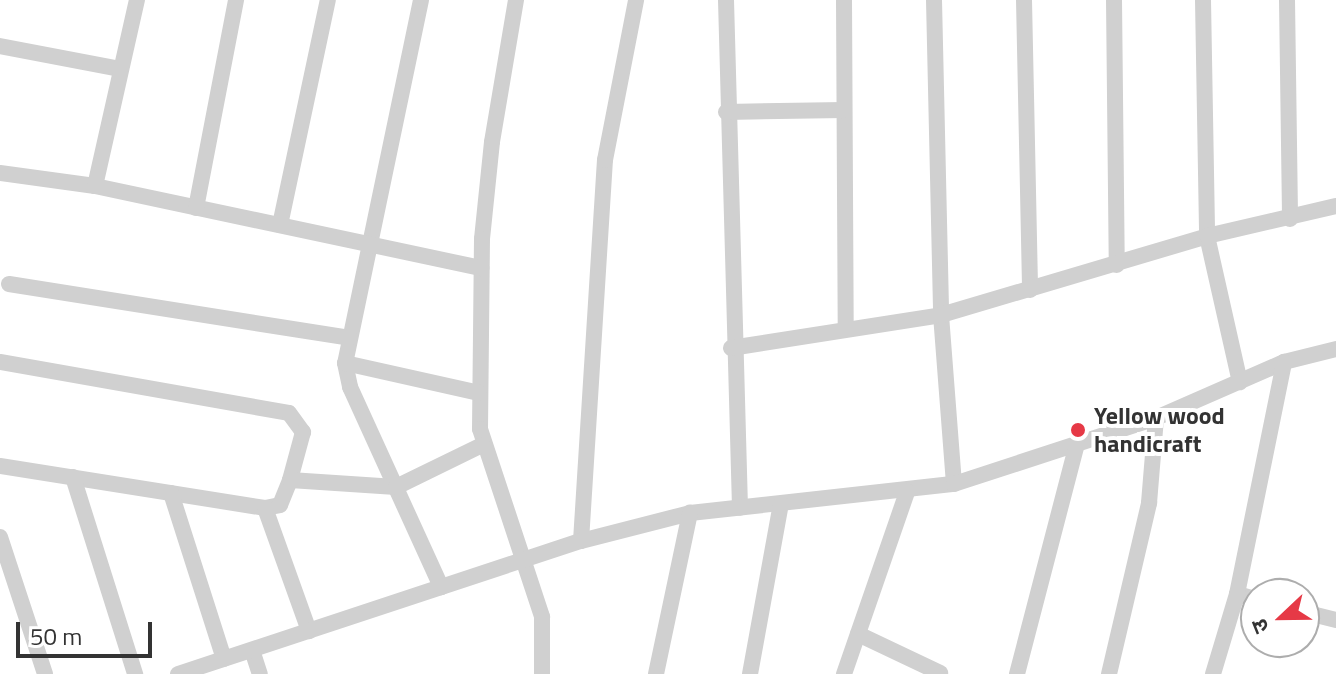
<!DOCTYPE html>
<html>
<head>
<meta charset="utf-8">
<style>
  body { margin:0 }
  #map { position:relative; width:1336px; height:674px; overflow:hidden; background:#fff; font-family:"Titillium Web","Noto Sans Devanagari",sans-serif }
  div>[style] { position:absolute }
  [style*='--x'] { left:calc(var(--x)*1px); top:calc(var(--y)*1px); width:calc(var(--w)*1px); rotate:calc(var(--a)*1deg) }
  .minor>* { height:16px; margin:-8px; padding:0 8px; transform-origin:8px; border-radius:8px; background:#d0d0d0 }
  .dots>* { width:22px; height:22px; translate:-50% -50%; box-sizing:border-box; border:4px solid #fff; border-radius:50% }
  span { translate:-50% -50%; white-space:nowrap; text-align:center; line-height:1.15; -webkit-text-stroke:8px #fff; paint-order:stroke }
  .poi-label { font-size:24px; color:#333; font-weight:700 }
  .left { translate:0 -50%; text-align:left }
  .north { position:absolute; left:1240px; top:578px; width:80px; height:80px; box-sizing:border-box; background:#fff; border:2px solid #adadad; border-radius:50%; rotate:248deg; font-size:22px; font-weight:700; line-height:32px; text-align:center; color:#333 }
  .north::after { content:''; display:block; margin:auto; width:28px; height:36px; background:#e63946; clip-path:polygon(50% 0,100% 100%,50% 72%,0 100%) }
  .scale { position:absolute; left:16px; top:622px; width:136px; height:36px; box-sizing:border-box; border:4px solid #333; border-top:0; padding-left:10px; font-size:24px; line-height:28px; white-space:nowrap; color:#333; -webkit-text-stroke:6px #fff; paint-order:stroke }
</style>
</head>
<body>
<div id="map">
  <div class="minor">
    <div style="--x:421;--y:0;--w:371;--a:101.8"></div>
    <div style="--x:345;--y:363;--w:25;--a:78"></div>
    <div style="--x:350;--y:387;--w:220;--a:65.5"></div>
    <div style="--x:516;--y:0;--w:144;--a:99.6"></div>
    <div style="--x:492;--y:142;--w:98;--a:95.9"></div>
    <div style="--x:482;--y:239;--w:190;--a:90.6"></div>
    <div style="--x:480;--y:429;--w:198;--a:71.7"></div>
    <div style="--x:542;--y:617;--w:57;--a:90"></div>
    <div style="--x:726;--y:0;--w:508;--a:88.42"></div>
    <div style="--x:844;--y:0;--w:329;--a:89.7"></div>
    <div style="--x:934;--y:0;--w:315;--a:88.7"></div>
    <div style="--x:941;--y:315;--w:169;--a:85.6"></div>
    <div style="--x:1024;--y:0;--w:290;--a:88.8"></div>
    <div style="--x:1114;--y:0;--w:265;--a:89.4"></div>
    <div style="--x:1203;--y:0;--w:236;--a:89"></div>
    <div style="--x:1207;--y:236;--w:150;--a:77.3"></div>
    <div style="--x:1287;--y:0;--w:219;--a:89.2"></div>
    <div style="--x:0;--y:46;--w:123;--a:10.8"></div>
    <div style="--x:726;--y:112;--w:118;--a:-1"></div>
    <div style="--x:0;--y:173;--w:96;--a:7.8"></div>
    <div style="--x:95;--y:186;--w:395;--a:12"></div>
    <div style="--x:95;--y:186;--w:191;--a:-77.3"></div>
    <div style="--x:196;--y:208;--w:212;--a:-79.1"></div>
    <div style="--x:280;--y:225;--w:230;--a:-78"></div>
    <div style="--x:9;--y:284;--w:345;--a:9"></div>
    <div style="--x:731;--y:348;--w:213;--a:-8.9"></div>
    <div style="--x:941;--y:315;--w:277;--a:-16.5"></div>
    <div style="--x:1207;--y:236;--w:132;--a:-13.1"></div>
    <div style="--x:0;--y:362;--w:293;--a:10"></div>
    <div style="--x:289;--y:413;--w:24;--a:54"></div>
    <div style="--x:303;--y:432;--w:50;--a:105.2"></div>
    <div style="--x:345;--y:363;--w:137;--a:12.6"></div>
    <div style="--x:0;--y:466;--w:268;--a:9"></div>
    <div style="--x:265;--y:508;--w:15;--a:-11"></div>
    <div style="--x:280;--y:505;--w:27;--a:-68"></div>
    <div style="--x:290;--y:480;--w:106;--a:3.8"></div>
    <div style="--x:396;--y:487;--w:96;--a:-26"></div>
    <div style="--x:73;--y:477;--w:207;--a:72.5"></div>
    <div style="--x:171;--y:493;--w:174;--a:72.3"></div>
    <div style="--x:265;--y:508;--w:131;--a:70.3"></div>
    <div style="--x:0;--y:537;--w:144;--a:71.8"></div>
    <div style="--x:581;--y:541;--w:382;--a:-86.4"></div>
    <div style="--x:605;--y:160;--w:163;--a:-79"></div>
    <div style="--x:1237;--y:594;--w:20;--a:15"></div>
    <div style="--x:1304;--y:612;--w:33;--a:14"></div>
    <div style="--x:858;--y:634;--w:91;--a:25.4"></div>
    <div style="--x:252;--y:650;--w:25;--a:72"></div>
    <div style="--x:178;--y:674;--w:424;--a:-18.3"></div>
    <div style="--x:581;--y:541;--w:113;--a:-14.4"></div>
    <div style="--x:690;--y:513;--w:266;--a:-6.3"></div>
    <div style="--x:954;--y:484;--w:213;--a:-18.1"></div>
    <div style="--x:1156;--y:418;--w:140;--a:-23.6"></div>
    <div style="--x:1284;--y:362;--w:54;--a:-14"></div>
    <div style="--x:656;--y:674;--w:165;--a:-78.1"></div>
    <div style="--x:750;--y:674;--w:173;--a:-79.7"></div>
    <div style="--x:844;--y:674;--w:193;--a:-70.9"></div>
    <div style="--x:1017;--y:674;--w:238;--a:-75.4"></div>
    <div style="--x:1109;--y:674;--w:176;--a:-76.8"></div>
    <div style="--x:1149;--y:503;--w:85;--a:-85.3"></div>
    <div style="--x:1213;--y:674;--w:84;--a:-73.3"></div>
    <div style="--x:1237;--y:594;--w:237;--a:-78.5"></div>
  </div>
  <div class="dots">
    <div style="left:1078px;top:430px;background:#e63946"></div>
  </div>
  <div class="poi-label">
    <span class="left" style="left:1094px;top:430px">Yellow wood<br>handicraft</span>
  </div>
  <div class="north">उ</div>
  <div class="scale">50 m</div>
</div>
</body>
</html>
